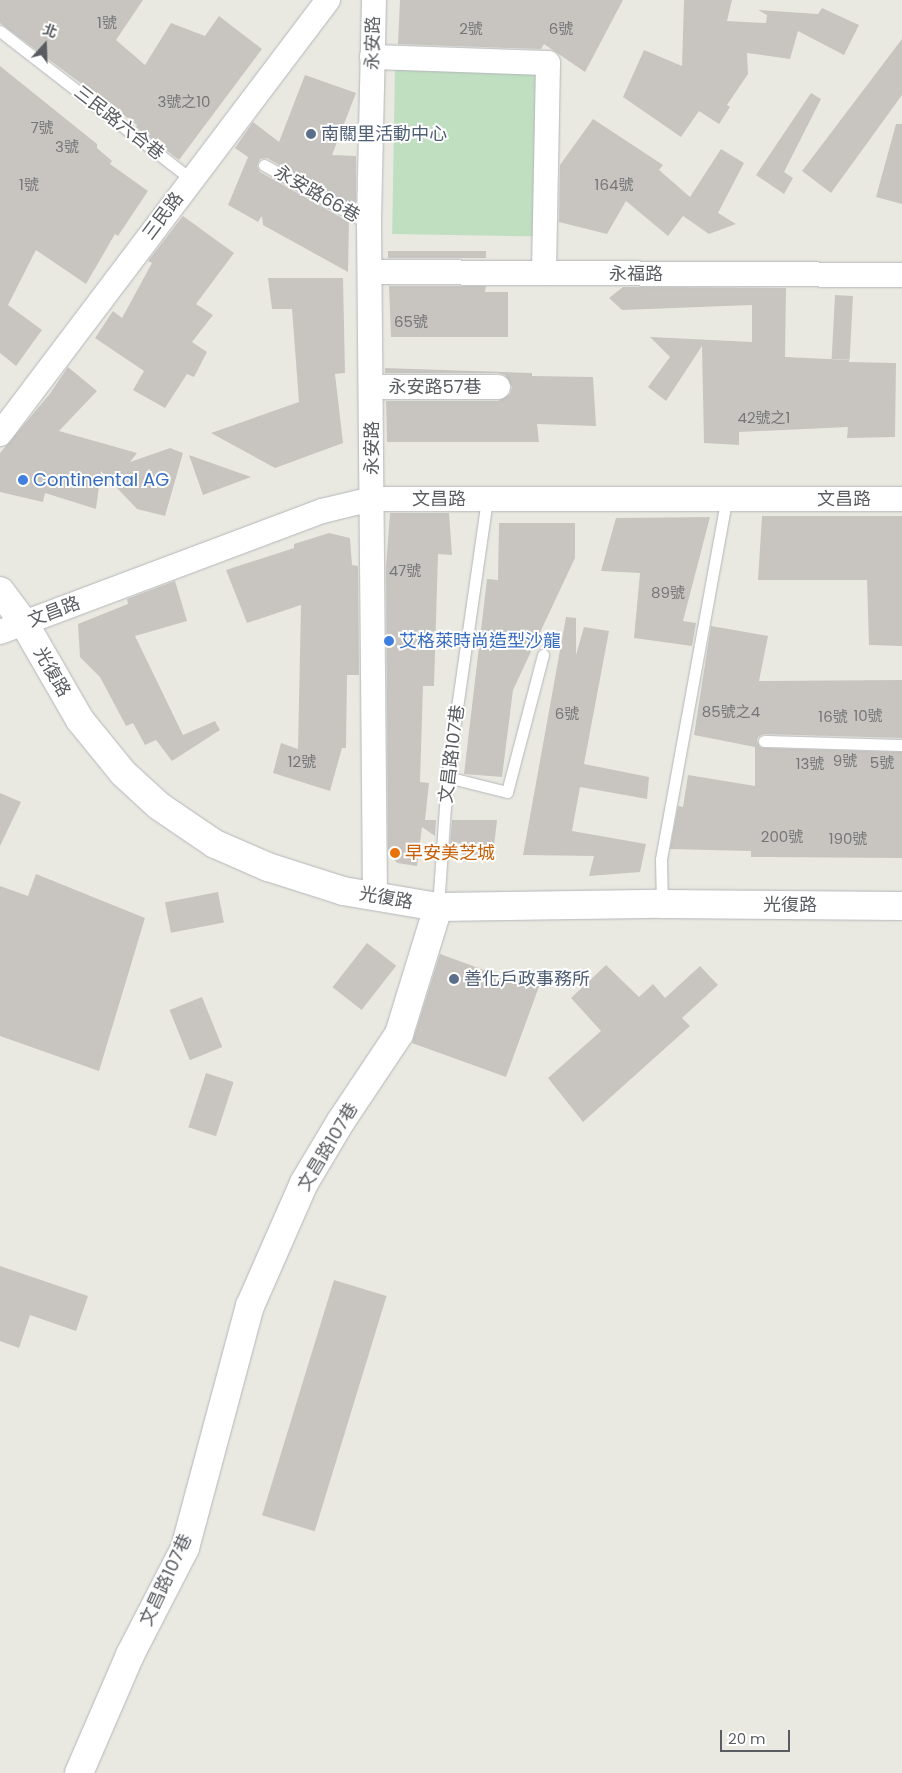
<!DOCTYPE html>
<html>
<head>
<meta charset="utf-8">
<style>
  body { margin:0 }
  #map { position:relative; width:902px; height:1773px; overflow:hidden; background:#eae9e1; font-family:Poppins,"Noto Sans TC",sans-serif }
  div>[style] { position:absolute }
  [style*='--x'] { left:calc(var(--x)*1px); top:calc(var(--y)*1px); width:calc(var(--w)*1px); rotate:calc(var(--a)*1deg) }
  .green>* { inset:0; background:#c0dfc1; transform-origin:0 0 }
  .building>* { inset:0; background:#c8c5c0; transform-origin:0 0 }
  .roads { filter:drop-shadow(0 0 1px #b3b6ba) drop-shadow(0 0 1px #b3b6ba) }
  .lane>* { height:11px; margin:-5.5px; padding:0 5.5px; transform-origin:5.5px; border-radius:5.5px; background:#fff }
  .street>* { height:24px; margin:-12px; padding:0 12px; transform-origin:12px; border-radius:12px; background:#fff }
  .secondary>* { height:28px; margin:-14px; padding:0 14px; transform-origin:14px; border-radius:14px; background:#fff }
  .dots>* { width:14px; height:14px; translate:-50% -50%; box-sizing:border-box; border:2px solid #fff; border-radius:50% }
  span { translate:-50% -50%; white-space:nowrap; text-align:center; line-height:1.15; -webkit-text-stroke:4px #fff; paint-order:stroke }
  .number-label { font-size:15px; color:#757678 }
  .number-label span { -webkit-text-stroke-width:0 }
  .street-label { font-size:18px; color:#595c60 }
  .service-label { font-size:18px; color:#4e5e75 }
  .left { translate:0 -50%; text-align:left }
  .shop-label { font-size:18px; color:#366cbe }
  .food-label { font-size:18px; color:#c56008 }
  .north { position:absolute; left:20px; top:20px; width:50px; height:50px; -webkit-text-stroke:4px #fff; paint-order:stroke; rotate:20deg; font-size:14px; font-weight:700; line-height:20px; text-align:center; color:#595c60 }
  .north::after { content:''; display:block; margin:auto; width:18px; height:22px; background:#595c60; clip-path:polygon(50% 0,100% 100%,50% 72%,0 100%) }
  .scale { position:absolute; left:720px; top:1730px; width:70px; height:22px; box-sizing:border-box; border:2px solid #595c60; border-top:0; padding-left:6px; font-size:15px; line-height:18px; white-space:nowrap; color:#595c60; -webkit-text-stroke:4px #fff; paint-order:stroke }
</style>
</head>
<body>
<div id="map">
  <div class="green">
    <div style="left:395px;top:69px;width:148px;height:165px;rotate:1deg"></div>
  </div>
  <div class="building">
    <div style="clip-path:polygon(0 0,143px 0,116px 40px,145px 65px,171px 23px,205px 36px,219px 16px,262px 49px,179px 160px,136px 127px,137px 125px,0 23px)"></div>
    <div style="clip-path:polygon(400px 0,623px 0,585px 72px,544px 44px,541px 49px,398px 44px)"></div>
    <div style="clip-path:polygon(684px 0,732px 0,727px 21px,766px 23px,767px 15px,758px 10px,818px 14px,822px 8px,859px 25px,844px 55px,798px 31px,790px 59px,747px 53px,748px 74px,727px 105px,730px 107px,719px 124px,699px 111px,681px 137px,623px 97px,644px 50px,682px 66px)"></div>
    <div style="clip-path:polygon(902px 39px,902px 95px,831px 193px,802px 171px)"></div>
    <div style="clip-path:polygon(0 66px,97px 144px,97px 148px,112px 161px,110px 164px,148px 191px,118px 236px,115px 234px,86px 284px,36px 250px,8px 305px,42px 330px,16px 366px,0 353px)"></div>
    <div style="clip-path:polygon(305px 75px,356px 93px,332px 155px,356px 156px,356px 204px,350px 205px,267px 158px,260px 159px,257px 166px,260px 172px,349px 222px,348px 272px,263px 225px,262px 216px,258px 222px,228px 205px,248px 157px,235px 148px,253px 122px,279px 142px)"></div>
    <div style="clip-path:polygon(811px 93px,821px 99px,784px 172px,793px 178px,784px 194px,756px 175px)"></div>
    <div style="clip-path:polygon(593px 119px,663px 165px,659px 170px,690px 197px,721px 149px,744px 163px,718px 213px,736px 224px,709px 234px,683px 216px,668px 236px,626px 201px,607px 234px,559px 222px,560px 165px)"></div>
    <div style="clip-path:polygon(896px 124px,902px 124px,902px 204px,876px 197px)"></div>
    <div style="clip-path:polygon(183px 216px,234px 253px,196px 304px,213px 315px,192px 342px,207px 352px,194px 377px,187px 374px,165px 408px,133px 390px,144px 371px,95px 338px,113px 311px,122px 318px,152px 263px,148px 261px)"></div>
    <div style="left:388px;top:251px;width:98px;height:7px"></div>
    <div style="clip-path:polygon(268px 278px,343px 278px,345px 373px,335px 374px,343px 443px,275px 468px,211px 433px,299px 402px,292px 309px,272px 309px)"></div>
    <div style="clip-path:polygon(389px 286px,486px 286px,485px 292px,508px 292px,508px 337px,391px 337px)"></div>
    <div style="clip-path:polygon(623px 287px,786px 288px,785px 357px,849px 360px,849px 362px,896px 363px,895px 437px,847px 438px,848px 427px,739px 432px,739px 445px,704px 443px,702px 346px,666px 401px,648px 387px,670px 357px,650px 337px,752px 342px,752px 305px,622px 310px,609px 298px)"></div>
    <div style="left:835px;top:295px;width:18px;height:64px;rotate:3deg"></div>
    <div style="clip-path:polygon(68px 367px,97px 391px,59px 431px,137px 453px,130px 462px,170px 448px,183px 453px,165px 516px,137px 509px,101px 471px,96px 509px,45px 493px,43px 502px,0 492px,0 453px,49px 395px)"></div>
    <div style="clip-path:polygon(385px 368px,532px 373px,532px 376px,593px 377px,596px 426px,537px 424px,539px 442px,387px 442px,386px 401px,498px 401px,510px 394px,512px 387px,505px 375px,498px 373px,385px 373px)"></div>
    <div style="clip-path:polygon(189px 455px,251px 477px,203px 495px)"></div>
    <div style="clip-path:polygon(390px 513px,449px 513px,452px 555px,438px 554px,434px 686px,423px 686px,420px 782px,429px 783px,425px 820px,436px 820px,435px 836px,422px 827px,417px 866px,397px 863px,388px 852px,386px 567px)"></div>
    <div style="clip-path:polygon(762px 516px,902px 516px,902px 646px,869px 645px,867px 580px,758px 580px)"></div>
    <div style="clip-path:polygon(710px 517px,683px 621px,696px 623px,692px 646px,634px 638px,640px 573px,601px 571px,616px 518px)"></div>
    <div style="clip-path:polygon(499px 523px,575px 523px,575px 558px,513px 690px,502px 777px,464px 774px,487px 579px,498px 580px)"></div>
    <div style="clip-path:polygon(329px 533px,350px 538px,352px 565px,358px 566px,359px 675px,347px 675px,346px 748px,342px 748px,330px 791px,273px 773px,281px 743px,298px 749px,301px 605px,247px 623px,226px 570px,294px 548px,294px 544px)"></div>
    <div style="clip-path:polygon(175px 581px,187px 621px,135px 636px,183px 735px,215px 721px,220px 730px,172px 761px,156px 740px,145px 745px,133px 723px,126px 726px,100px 677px,80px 657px,78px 624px,128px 604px,127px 599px)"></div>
    <div style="clip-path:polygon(566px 617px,576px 618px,576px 655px,584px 627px,609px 631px,584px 764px,649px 777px,647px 799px,580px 787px,572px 831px,646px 844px,640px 872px,589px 876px,594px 856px,523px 855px)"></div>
    <div style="clip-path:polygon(711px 626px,768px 636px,759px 681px,902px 680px,902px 738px,764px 734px,758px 737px,757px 741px,760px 747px,764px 748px,902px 752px,902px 858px,751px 857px,751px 851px,670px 849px,678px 806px,683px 807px,688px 775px,755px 786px,755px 747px,694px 735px)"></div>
    <div style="clip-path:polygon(0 793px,21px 802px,0 846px)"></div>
    <div style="clip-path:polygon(452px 820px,497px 820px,493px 855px,464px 855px,450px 846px)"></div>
    <div style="clip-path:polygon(36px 874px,145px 918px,99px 1071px,0 1036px,0 886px,28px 896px)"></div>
    <div style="left:218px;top:892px;width:31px;height:54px;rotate:79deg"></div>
    <div style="left:367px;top:943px;width:37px;height:56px;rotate:38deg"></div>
    <div style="clip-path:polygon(440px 954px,506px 978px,509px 970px,541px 981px,506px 1077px,412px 1043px)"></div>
    <div style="clip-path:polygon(606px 965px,639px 997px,653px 984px,665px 998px,700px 966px,718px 985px,682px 1018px,690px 1026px,583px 1122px,548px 1078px,601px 1031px,571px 998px)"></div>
    <div style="left:202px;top:997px;width:54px;height:35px;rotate:68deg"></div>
    <div style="left:206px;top:1073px;width:29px;height:57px;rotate:18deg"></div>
    <div style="clip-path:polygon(0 1266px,88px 1296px,76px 1331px,30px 1315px,19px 1348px,0 1341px)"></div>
    <div style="left:334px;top:1280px;width:55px;height:246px;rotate:17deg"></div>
  </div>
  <div class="roads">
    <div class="lane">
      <div style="--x:0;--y:31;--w:242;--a:37.8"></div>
      <div style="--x:264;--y:165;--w:120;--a:29.3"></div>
      <div style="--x:764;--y:741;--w:138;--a:1.7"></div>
      <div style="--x:447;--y:777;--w:62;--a:14"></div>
      <div style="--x:507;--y:792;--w:142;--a:-75.3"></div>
      <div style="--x:662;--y:904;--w:45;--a:-91.3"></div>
      <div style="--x:661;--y:859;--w:365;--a:-79.7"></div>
      <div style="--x:438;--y:907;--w:130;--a:-86"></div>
      <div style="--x:447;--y:777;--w:281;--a:-81.8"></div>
    </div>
    <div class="street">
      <div style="--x:374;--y:0;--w:224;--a:91.3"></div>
      <div style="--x:369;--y:224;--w:672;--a:89.49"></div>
      <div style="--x:372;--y:57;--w:176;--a:2"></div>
      <div style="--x:548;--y:63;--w:210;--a:91.1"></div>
      <div style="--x:370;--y:272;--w:532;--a:0.32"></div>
      <div style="--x:371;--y:387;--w:127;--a:0"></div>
      <div style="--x:0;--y:434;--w:544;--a:-52.92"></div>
      <div style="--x:0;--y:632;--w:344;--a:-20.6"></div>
      <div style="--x:322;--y:511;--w:51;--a:-13.5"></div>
      <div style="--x:372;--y:499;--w:530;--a:0"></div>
    </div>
    <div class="secondary">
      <div style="--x:0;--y:591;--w:40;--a:53"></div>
      <div style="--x:24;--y:623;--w:112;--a:60"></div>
      <div style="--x:80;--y:720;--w:68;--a:50.9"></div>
      <div style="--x:123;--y:773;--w:49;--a:42.5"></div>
      <div style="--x:159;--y:806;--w:68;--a:34.2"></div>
      <div style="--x:215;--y:844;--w:58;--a:23.5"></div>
      <div style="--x:268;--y:867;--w:79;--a:17.7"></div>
      <div style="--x:343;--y:891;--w:96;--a:9.6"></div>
      <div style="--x:438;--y:907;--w:224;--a:-0.8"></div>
      <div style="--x:662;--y:904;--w:240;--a:0.5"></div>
      <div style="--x:79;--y:1773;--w:129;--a:-66.6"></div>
      <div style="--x:130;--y:1655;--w:120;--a:-62.8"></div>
      <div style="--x:185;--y:1548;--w:251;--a:-75"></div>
      <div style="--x:250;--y:1306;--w:134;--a:-66.3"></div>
      <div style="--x:304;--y:1183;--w:72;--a:-59.2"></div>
      <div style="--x:341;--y:1121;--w:105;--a:-56.3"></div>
      <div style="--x:399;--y:1034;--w:133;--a:-72.9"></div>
    </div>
  </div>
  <div class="dots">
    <div style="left:311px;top:134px;background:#5c6f8a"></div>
    <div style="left:23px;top:480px;background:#3f7fe0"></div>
    <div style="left:389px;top:641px;background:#3f7fe0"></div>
    <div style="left:395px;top:853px;background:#e8710a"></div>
    <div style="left:454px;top:979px;background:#5c6f8a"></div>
  </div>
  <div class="number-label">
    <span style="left:107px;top:23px">1號</span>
    <span style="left:471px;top:29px">2號</span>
    <span style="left:561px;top:29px">6號</span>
    <span style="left:184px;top:102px">3號之10</span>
    <span style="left:42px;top:128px">7號</span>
    <span style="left:67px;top:147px">3號</span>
    <span style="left:29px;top:185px">1號</span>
    <span style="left:614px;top:185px">164號</span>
    <span style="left:411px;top:322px">65號</span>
    <span style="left:764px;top:418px">42號之1</span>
    <span style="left:405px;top:571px">47號</span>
    <span style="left:668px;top:593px">89號</span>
    <span style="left:731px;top:712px">85號之4</span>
    <span style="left:567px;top:714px">6號</span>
    <span style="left:868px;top:716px">10號</span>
    <span style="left:833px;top:717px">16號</span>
    <span style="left:845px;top:761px">9號</span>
    <span style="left:302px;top:762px">12號</span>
    <span style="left:882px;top:763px">5號</span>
    <span style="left:810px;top:764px">13號</span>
    <span style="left:782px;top:837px">200號</span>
    <span style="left:848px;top:839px">190號</span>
  </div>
  <div class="street-label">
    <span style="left:373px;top:43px;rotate:-89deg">永安路</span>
    <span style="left:119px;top:123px;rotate:38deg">三民路六合巷</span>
    <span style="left:317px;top:194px;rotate:30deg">永安路66巷</span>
    <span style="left:163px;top:216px;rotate:-53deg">三民路</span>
    <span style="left:636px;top:274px">永福路</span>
    <span style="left:435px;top:387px">永安路57巷</span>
    <span style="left:372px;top:448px;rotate:-90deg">永安路</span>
    <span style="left:439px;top:499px">文昌路</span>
    <span style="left:844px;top:499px">文昌路</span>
    <span style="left:54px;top:612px;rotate:-21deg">文昌路</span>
    <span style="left:52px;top:672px;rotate:60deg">光復路</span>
    <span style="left:452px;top:754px;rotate:-83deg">文昌路107巷</span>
    <span style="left:386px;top:898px;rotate:10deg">光復路</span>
    <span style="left:790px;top:905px">光復路</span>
    <span style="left:328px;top:1147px;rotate:-59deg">文昌路107巷</span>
    <span style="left:166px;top:1580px;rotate:-65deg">文昌路107巷</span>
  </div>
  <div class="service-label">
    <span class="left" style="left:321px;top:134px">南關里活動中心</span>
    <span class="left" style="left:464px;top:979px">善化戶政事務所</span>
  </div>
  <div class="shop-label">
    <span class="left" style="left:33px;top:480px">Continental AG</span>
    <span class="left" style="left:399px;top:641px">艾格萊時尚造型沙龍</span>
  </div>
  <div class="food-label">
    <span class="left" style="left:405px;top:853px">早安美芝城</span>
  </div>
  <div class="north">北</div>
  <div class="scale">20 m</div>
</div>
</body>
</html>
